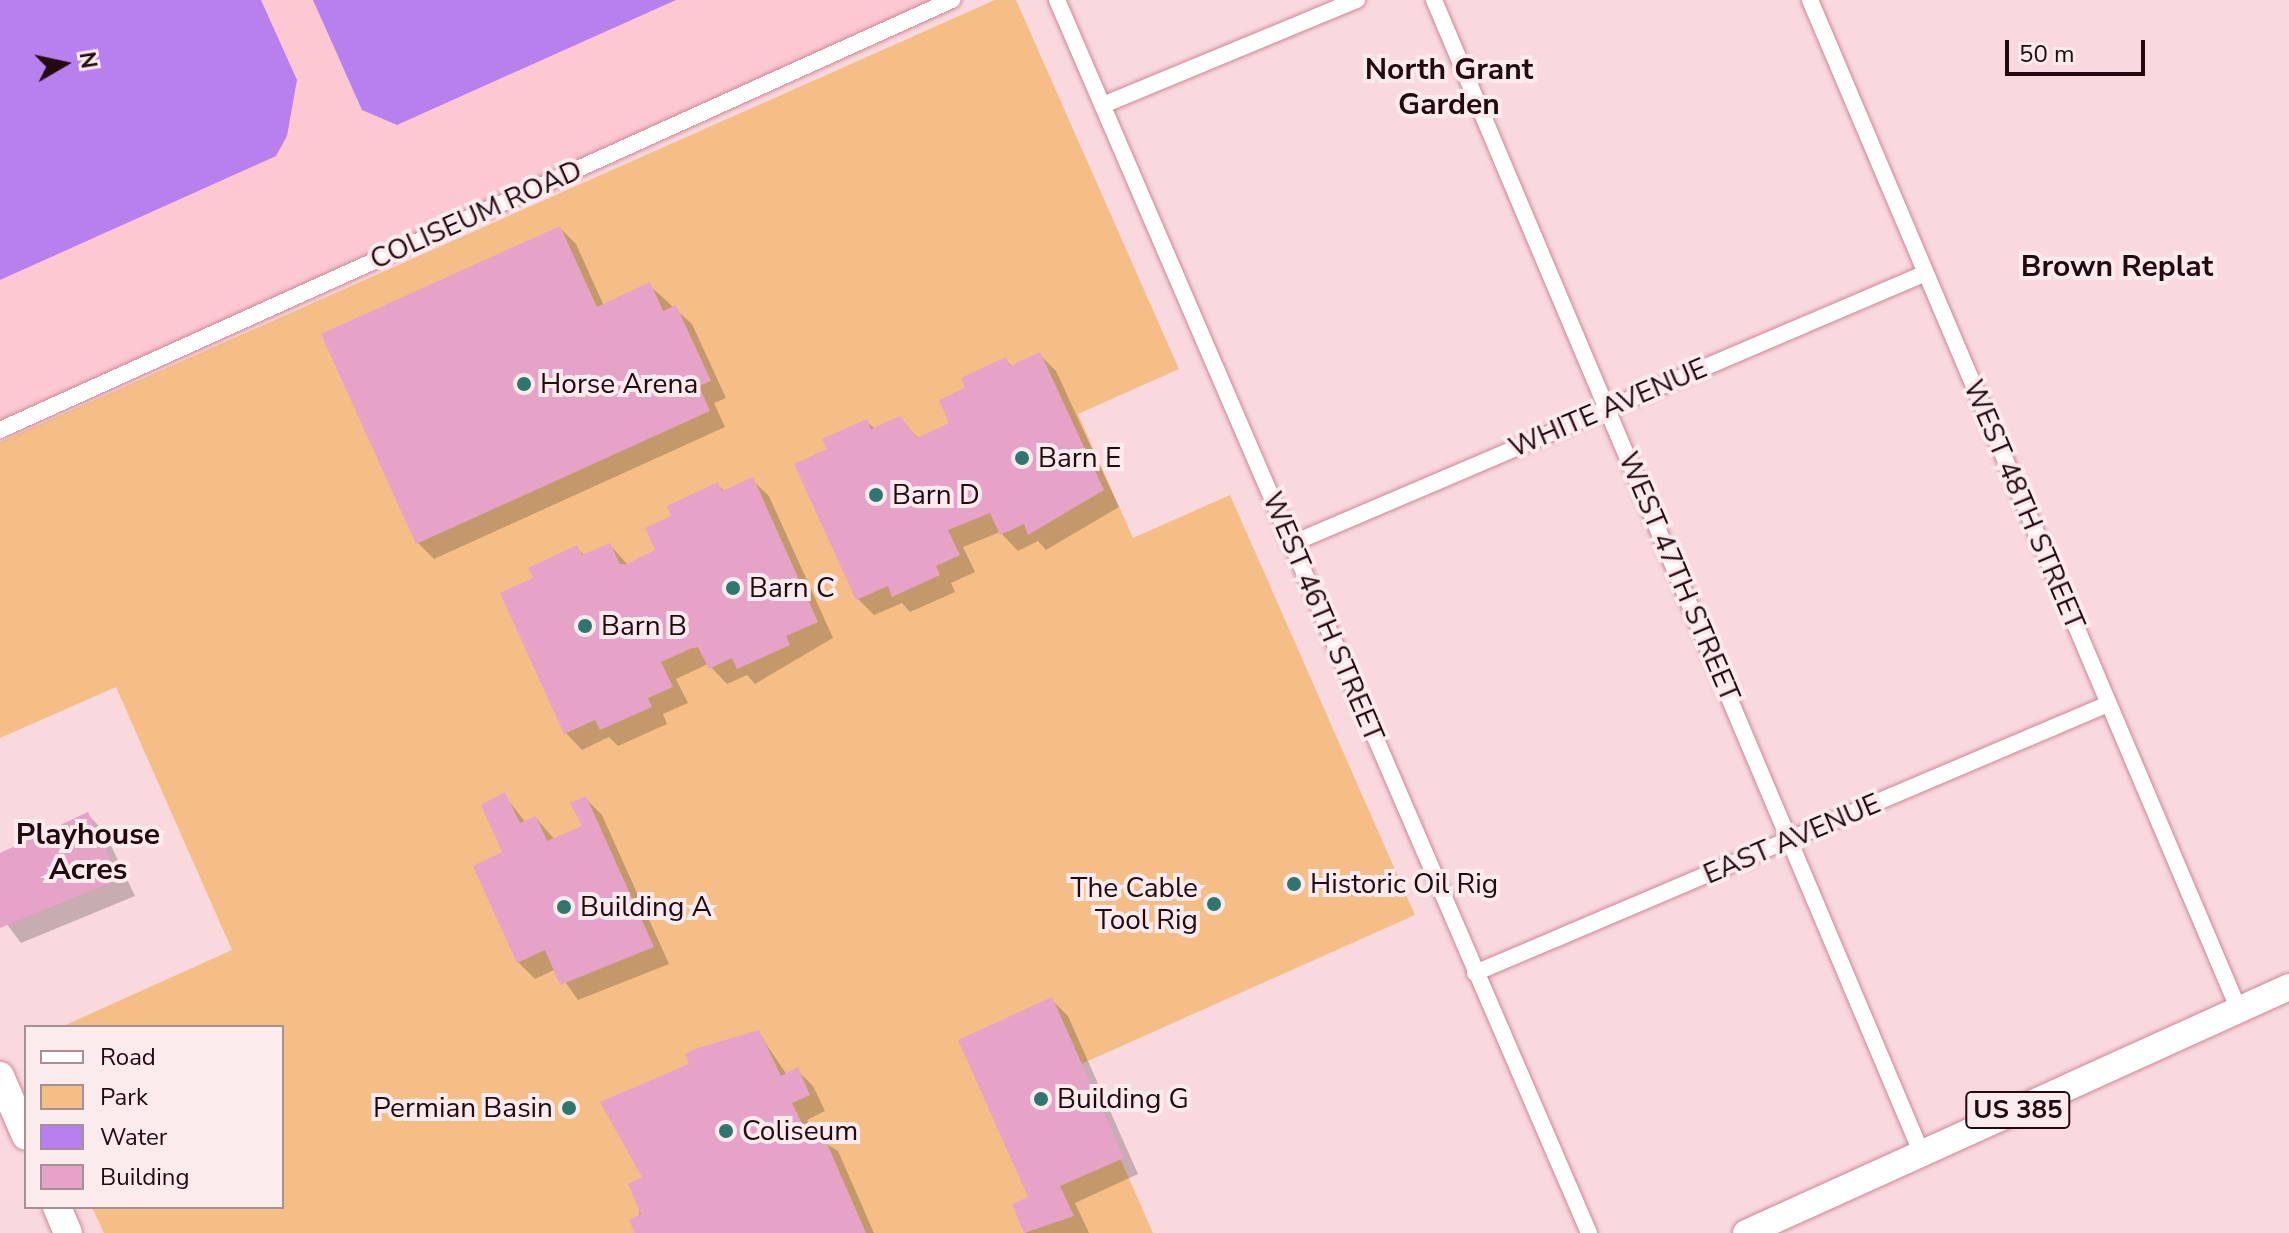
<!DOCTYPE html>
<html>
<head>
<meta charset="utf-8">
<style>
  body { margin:0 }
  #map { position:relative; width:2289px; height:1233px; overflow:hidden; background:#f9d9de; font-family:"Nunito Sans",sans-serif }
  div>[style] { position:absolute }
  [style*='--x'] { left:calc(var(--x)*1px); top:calc(var(--y)*1px); width:calc(var(--w)*1px); rotate:calc(var(--a)*1deg) }
  .built>* { inset:0; background:#fdc8d2 }
  .green>* { inset:0; background:#f5be86 }
  .water>* { inset:0; background:#b87fef }
  .shadow>* { inset:0; background:#0003 }
  .building>* { inset:0; background:#e6a2c7 }
  .roads { filter:drop-shadow(0 0 2px #d08696) drop-shadow(0 0 2px #d08696) }
  .minor>* { height:16px; margin:-8px; padding:0 8px; transform-origin:8px; border-radius:8px; background:#fff }
  .primary>* { height:26px; margin:-13px; padding:0 13px; transform-origin:13px; border-radius:13px; background:#fff }
  .trunk>* { height:28px; margin:-14px; padding:0 14px; transform-origin:14px; border-radius:14px; background:#fff }
  .dots>* { width:22px; height:22px; translate:-50% -50%; box-sizing:border-box; border:4px solid #fbebed; border-radius:50% }
  span { translate:-50% -50%; white-space:nowrap; text-align:center; line-height:1.15; -webkit-text-stroke:8px #fbebed; paint-order:stroke }
  .shield-label span { padding:2px 6px; background:#fbebed; border:2px solid; border-radius:6px; -webkit-text-stroke-width:0 }
  .shield-label { font-size:26px; color:#240910; font-weight:700 }
  .street-label { font-size:28px; color:#240910 }
  .poi-label { font-size:28px; color:#240910 }
  .left { translate:0 -50%; text-align:left }
  .right { translate:-100% -50%; text-align:right }
  .neighbourhood-label { font-size:30px; color:#240910; font-weight:700 }
  .legend { position:absolute; left:24px; top:1025px; width:260px; height:184px; box-sizing:border-box; background:#fbebed; border:2px solid #a59195; margin:0; padding:10px 14px; list-style:none; font-size:24px; color:#240910 }
  .legend li { display:flex; align-items:center; gap:16px; height:40px }
  .legend b { width:40px; border:2px solid #a59195 }
  .north { position:absolute; left:24px; top:24px; width:80px; height:80px; -webkit-text-stroke:6px #fbebed; paint-order:stroke; rotate:81deg; font-size:22px; font-weight:700; line-height:32px; text-align:center; color:#240910 }
  .north::after { content:''; display:block; margin:auto; width:28px; height:36px; background:#240910; clip-path:polygon(50% 0,100% 100%,50% 72%,0 100%) }
  .scale { position:absolute; left:2005px; top:40px; width:140px; height:36px; box-sizing:border-box; border:4px solid #240910; border-top:0; padding-left:10px; font-size:24px; line-height:28px; white-space:nowrap; color:#240910; -webkit-text-stroke:6px #fbebed; paint-order:stroke }
</style>
</head>
<body>
<div id="map">
  <div class="built">
    <div style="clip-path:polygon(0 0,957px 0,0 430px)"></div>
  </div>
  <div class="green">
    <div style="clip-path:polygon(995px 0,1016px 0,1179px 369px,1078px 414px,1133px 538px,1230px 495px,1415px 915px,1079px 1065px,1153px 1233px,104px 1233px,92px 1207px,282px 1207px,282px 1027px,61px 1027px,232px 950px,116px 687px,0 738px,0 442px)"></div>
  </div>
  <div class="water">
    <div style="clip-path:polygon(0 0,261px 0,297px 80px,287px 136px,276px 156px,0 280px)"></div>
    <div style="clip-path:polygon(313px 0,676px 0,397px 125px,362px 110px)"></div>
  </div>
  <div class="shadow">
    <div style="clip-path:polygon(560px 228px,576px 244px,604px 306px,649px 285px,692px 324px,726px 398px,714px 403px,725px 427px,434px 559px,418px 543px)"></div>
    <div style="clip-path:polygon(1040px 355px,1056px 371px,1119px 507px,1046px 550px,1038px 541px,1018px 551px,1000px 532px,963px 547px,975px 572px,951px 583px,955px 592px,910px 612px,902px 603px,874px 615px,858px 599px,830px 450px,866px 421px,875px 429px,899px 418px,919px 439px,952px 424px,968px 389px,1006px 360px,1013px 367px)"></div>
    <div style="clip-path:polygon(752px 480px,769px 496px,833px 638px,755px 684px,747px 675px,727px 684px,708px 664px,676px 679px,688px 703px,663px 714px,667px 724px,618px 746px,609px 737px,582px 750px,566px 733px,535px 579px,577px 548px,585px 556px,610px 545px,628px 565px,658px 551px,674px 517px,718px 485px,725px 492px)"></div>
    <div style="clip-path:polygon(504px 795px,526px 823px,536px 818px,555px 840px,584px 827px,586px 799px,602px 815px,669px 964px,578px 1000px,556px 969px,535px 979px,518px 962px)"></div>
    <div style="clip-path:polygon(88px 815px,104px 831px,135px 896px,21px 943px,0 915px,0 857px)"></div>
    <div style="clip-path:polygon(1052px 1000px,1068px 1016px,1138px 1174px,1075px 1203px,1089px 1233px,1026px 1233px,1014px 1206px,1031px 1198px)"></div>
    <div style="clip-path:polygon(758px 1032px,787px 1075px,797px 1070px,813px 1086px,825px 1111px,807px 1120px,815px 1137px,838px 1151px,874px 1233px,636px 1233px,645px 1178px,692px 1065px)"></div>
  </div>
  <div class="building">
    <div style="clip-path:polygon(560px 226px,597px 307px,650px 282px,663px 311px,676px 305px,711px 381px,699px 386px,710px 411px,416px 544px,321px 334px)"></div>
    <div style="clip-path:polygon(1040px 352px,1104px 490px,1028px 535px,1024px 524px,1000px 535px,990px 513px,948px 530px,960px 555px,936px 566px,940px 575px,892px 597px,888px 586px,856px 600px,794px 464px,827px 449px,822px 439px,867px 419px,871px 429px,900px 416px,917px 438px,949px 423px,939px 400px,965px 388px,961px 378px,1006px 357px,1010px 366px)"></div>
    <div style="clip-path:polygon(753px 477px,818px 622px,786px 636px,790px 645px,737px 669px,732px 658px,709px 669px,698px 647px,690px 649px,661px 662px,673px 687px,648px 698px,652px 707px,600px 730px,595px 720px,564px 734px,500px 593px,533px 578px,528px 568px,577px 545px,582px 555px,610px 543px,620px 564px,627px 564px,655px 550px,645px 528px,671px 516px,667px 506px,718px 482px,722px 491px)"></div>
    <div style="clip-path:polygon(505px 792px,520px 823px,536px 816px,547px 841px,582px 826px,570px 803px,586px 796px,654px 947px,560px 985px,545px 950px,517px 963px,473px 866px,502px 852px,481px 805px)"></div>
    <div style="clip-path:polygon(88px 812px,120px 879px,0 928px,0 853px)"></div>
    <div style="clip-path:polygon(1052px 997px,1124px 1158px,1060px 1186px,1074px 1216px,1024px 1233px,1012px 1204px,1028px 1197px,958px 1040px)"></div>
    <div style="clip-path:polygon(759px 1030px,781px 1076px,798px 1067px,810px 1095px,792px 1103px,809px 1138px,822px 1132px,866px 1233px,635px 1233px,629px 1220px,641px 1214px,628px 1184px,642px 1177px,600px 1102px,689px 1064px,685px 1054px,695px 1049px)"></div>
  </div>
  <div class="roads">
    <div class="minor">
      <div style="--x:1057;--y:0;--w:1343;--a:66.66"></div>
      <div style="--x:1434;--y:0;--w:1253;--a:67.08"></div>
      <div style="--x:1810;--y:0;--w:1097;--a:66.99"></div>
      <div style="--x:1103;--y:105;--w:275;--a:-22.5"></div>
      <div style="--x:0;--y:430;--w:1045;--a:-24.31"></div>
      <div style="--x:1291;--y:544;--w:690;--a:-23.11"></div>
      <div style="--x:1475;--y:973;--w:688;--a:-23.02"></div>
    </div>
    <div class="primary">
      <div style="--x:1746;--y:1233;--w:596;--a:-24.37"></div>
    </div>
    <div class="trunk">
      <div style="--x:0;--y:1076;--w:65;--a:66.6"></div>
      <div style="--x:57;--y:1207;--w:28;--a:67"></div>
    </div>
  </div>
  <div class="dots">
    <div style="left:524px;top:384px;background:#2e766e"></div>
    <div style="left:1022px;top:458px;background:#2e766e"></div>
    <div style="left:876px;top:495px;background:#2e766e"></div>
    <div style="left:733px;top:588px;background:#2e766e"></div>
    <div style="left:585px;top:626px;background:#2e766e"></div>
    <div style="left:1294px;top:884px;background:#2e766e"></div>
    <div style="left:1214px;top:904px;background:#2e766e"></div>
    <div style="left:564px;top:907px;background:#2e766e"></div>
    <div style="left:1041px;top:1099px;background:#2e766e"></div>
    <div style="left:569px;top:1108px;background:#2e766e"></div>
    <div style="left:726px;top:1131px;background:#2e766e"></div>
  </div>
  <div class="shield-label">
    <span style="left:2018px;top:1110px">US 385</span>
  </div>
  <div class="street-label">
    <span style="left:476px;top:215px;rotate:-24deg">COLISEUM ROAD</span>
    <span style="left:1608px;top:408px;rotate:-23deg">WHITE AVENUE</span>
    <span style="left:2024px;top:505px;rotate:67deg">WEST 48TH STREET</span>
    <span style="left:1679px;top:577px;rotate:67deg">WEST 47TH STREET</span>
    <span style="left:1323px;top:617px;rotate:67deg">WEST 46TH STREET</span>
    <span style="left:1792px;top:839px;rotate:-23deg">EAST AVENUE</span>
  </div>
  <div class="poi-label">
    <span class="left" style="left:540px;top:384px">Horse Arena</span>
    <span class="left" style="left:1038px;top:458px">Barn E</span>
    <span class="left" style="left:892px;top:495px">Barn D</span>
    <span class="left" style="left:749px;top:588px">Barn C</span>
    <span class="left" style="left:601px;top:626px">Barn B</span>
    <span class="left" style="left:1310px;top:884px">Historic Oil Rig</span>
    <span class="right" style="left:1198px;top:904px">The Cable<br>Tool Rig</span>
    <span class="left" style="left:580px;top:907px">Building A</span>
    <span class="left" style="left:1057px;top:1099px">Building G</span>
    <span class="right" style="left:553px;top:1108px">Permian Basin</span>
    <span class="left" style="left:742px;top:1131px">Coliseum</span>
  </div>
  <div class="neighbourhood-label">
    <span style="left:1449px;top:87px">North Grant<br>Garden</span>
    <span style="left:2117px;top:267px">Brown Replat</span>
    <span style="left:88px;top:852px">Playhouse<br>Acres</span>
  </div>
  <ul class="legend">
  <li><b style="height:10px;background:#fff"></b>Road</li>
  <li><b style="height:22px;background:#f5be86"></b>Park</li>
  <li><b style="height:22px;background:#b87fef"></b>Water</li>
  <li><b style="height:22px;background:#e6a2c7"></b>Building</li>
  </ul>
  <div class="north">N</div>
  <div class="scale">50 m</div>
</div>
</body>
</html>
